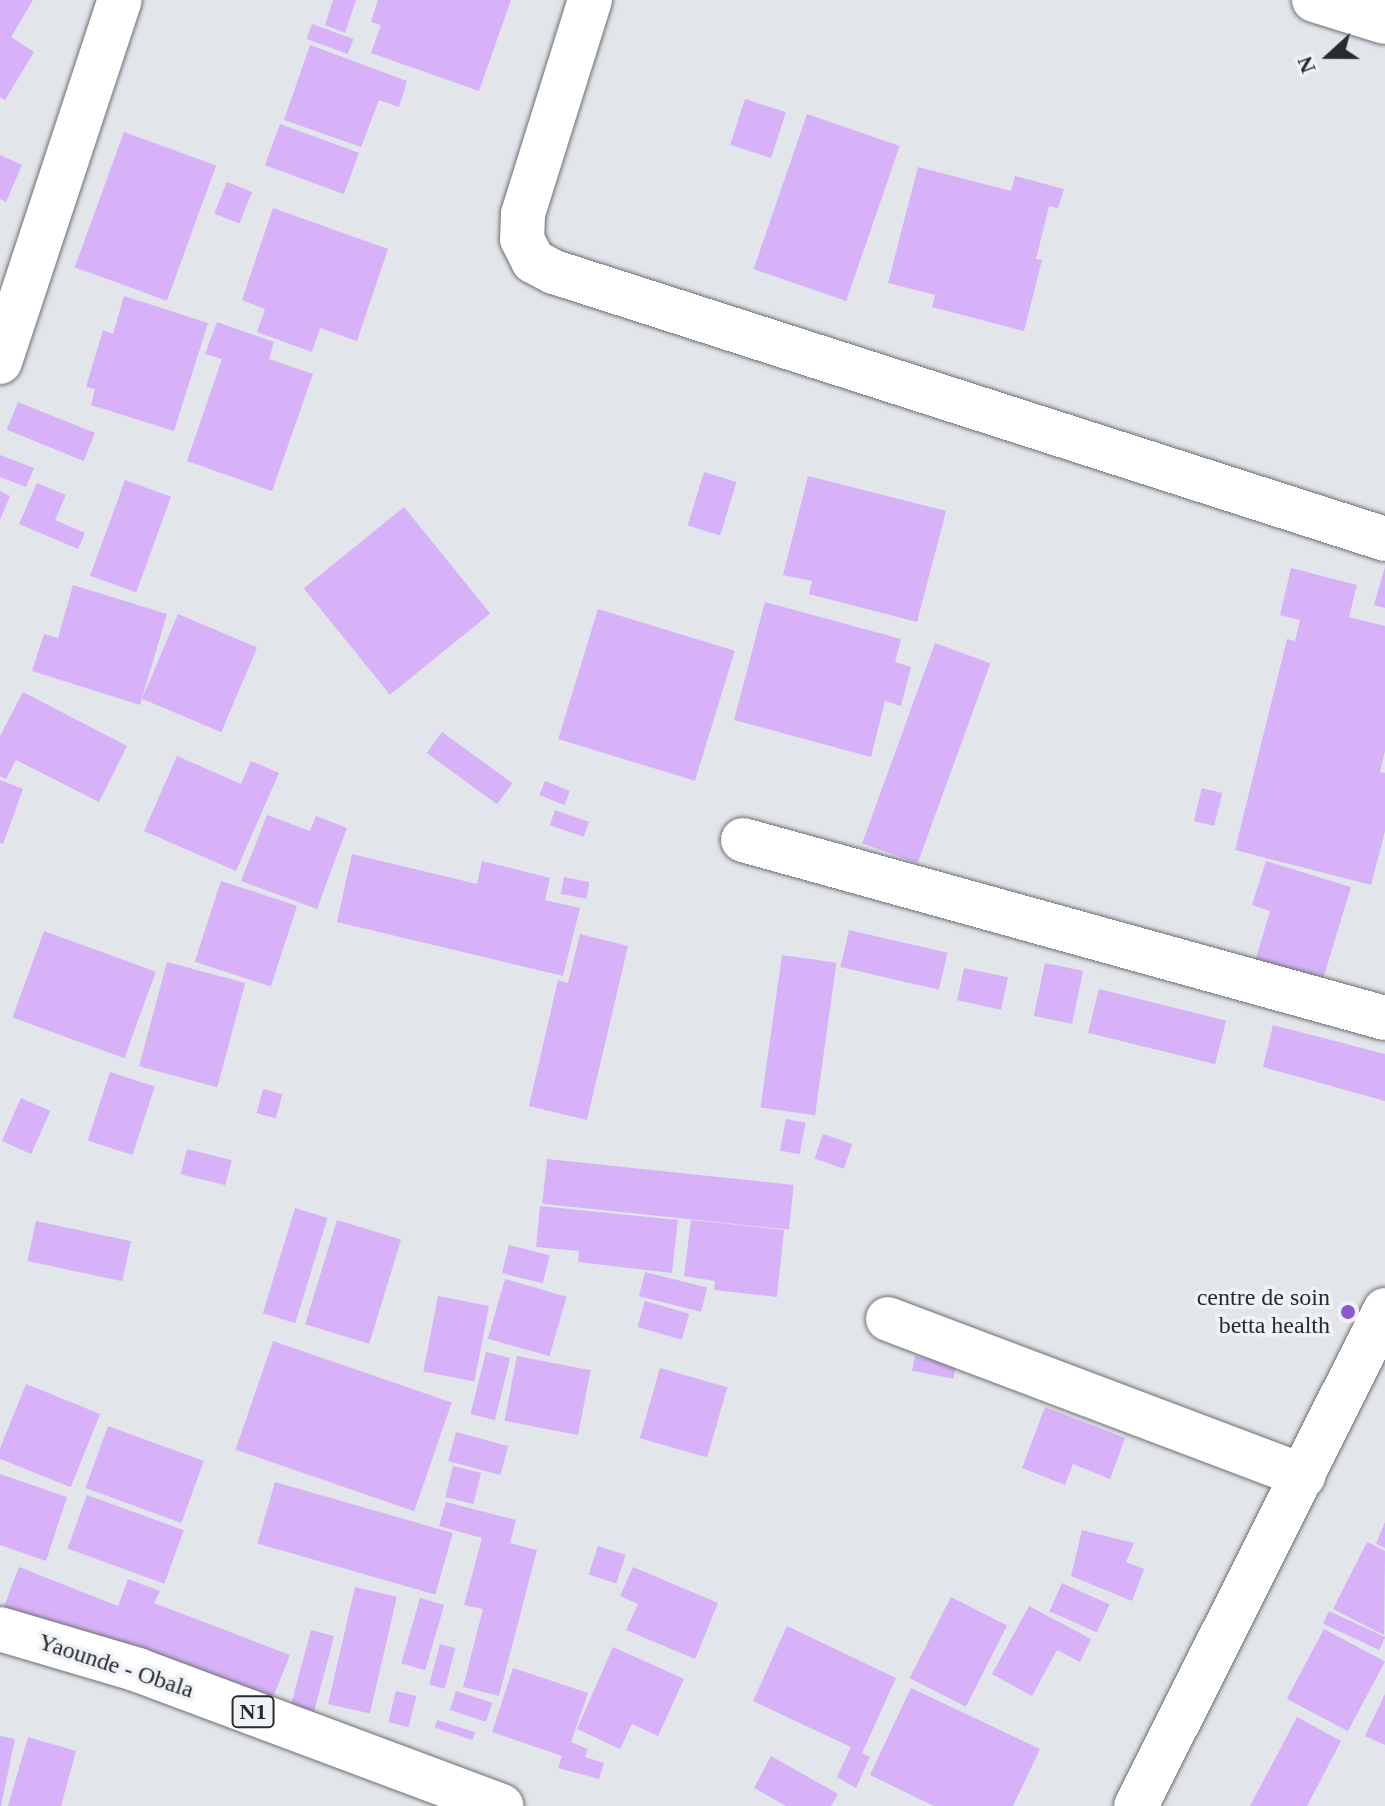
<!DOCTYPE html>
<html>
<head>
<meta charset="utf-8">
<style>
  body { margin:0 }
  #map { position:relative; width:1385px; height:1806px; overflow:hidden; background:#e2e5ea; font-family:Georgia,serif }
  div>[style] { position:absolute }
  [style*='--x'] { left:calc(var(--x)*1px); top:calc(var(--y)*1px); width:calc(var(--w)*1px); rotate:calc(var(--a)*1deg) }
  .building>* { inset:0; background:#d7b2f8; transform-origin:0 0 }
  .roads { filter:drop-shadow(0 0 2px #6d7074) drop-shadow(0 0 2px #6d7074) }
  .minor>* { height:44px; margin:-22px; padding:0 22px; transform-origin:22px; border-radius:22px; background:#fff }
  .tertiary>* { height:44px; margin:-22px; padding:0 22px; transform-origin:22px; border-radius:22px; background:#fff }
  .trunk>* { height:44px; margin:-22px; padding:0 22px; transform-origin:22px; border-radius:22px; background:#fff }
  .dots>* { width:22px; height:22px; translate:-50% -50%; box-sizing:border-box; border:4px solid #eff2f7; border-radius:50% }
  span { translate:-50% -50%; white-space:nowrap; text-align:center; line-height:1.15; -webkit-text-stroke:7px #eff2f7; paint-order:stroke }
  .shield-label span { padding:2px 6px; background:#eff2f7; border:2px solid; border-radius:6px; -webkit-text-stroke-width:0 }
  .shield-label { font-size:22px; color:#292a2c; font-weight:700 }
  .poi-label { font-size:24px; color:#292a2c }
  .right { translate:-100% -50%; text-align:right }
  .street-label { font-size:24px; color:#292a2c }
  .north { position:absolute; left:1289px; top:16px; width:80px; height:80px; -webkit-text-stroke:6px #eff2f7; paint-order:stroke; rotate:249deg; font-size:22px; font-weight:700; line-height:32px; text-align:center; color:#292a2c }
  .north::after { content:''; display:block; margin:auto; width:28px; height:36px; background:#292a2c; clip-path:polygon(50% 0,100% 100%,50% 72%,0 100%) }
</style>
</head>
<body>
<div id="map">
  <div class="building">
    <div style="clip-path:polygon(0 0,33px 0,11px 37px,34px 52px,5px 100px,0 97px)"></div>
    <div style="clip-path:polygon(333px 0,356px 0,345px 33px,325px 25px)"></div>
    <div style="clip-path:polygon(378px 0,511px 0,479px 91px,371px 53px,381px 25px,371px 22px)"></div>
    <div style="left:312px;top:24px;width:44px;height:16px;rotate:20deg"></div>
    <div style="clip-path:polygon(310px 45px,407px 81px,399px 107px,379px 100px,361px 147px,284px 120px)"></div>
    <div style="left:745px;top:99px;width:43px;height:48px;rotate:18deg"></div>
    <div style="left:807px;top:114px;width:98px;height:164px;rotate:19deg"></div>
    <div style="left:280px;top:124px;width:84px;height:44px;rotate:20deg"></div>
    <div style="left:124px;top:132px;width:98px;height:144px;rotate:20deg"></div>
    <div style="clip-path:polygon(0 155px,22px 165px,6px 202px,0 199px)"></div>
    <div style="clip-path:polygon(918px 167px,1011px 191px,1015px 176px,1064px 189px,1058px 208px,1049px 206px,1036px 259px,1042px 260px,1024px 331px,932px 307px,935px 295px,888px 283px)"></div>
    <div style="left:227px;top:182px;width:27px;height:34px;rotate:22deg"></div>
    <div style="clip-path:polygon(273px 208px,388px 249px,357px 341px,320px 328px,312px 352px,257px 332px,265px 309px,242px 300px)"></div>
    <div style="clip-path:polygon(124px 296px,208px 323px,174px 431px,91px 405px,95px 389px,86px 387px,103px 330px,113px 334px)"></div>
    <div style="clip-path:polygon(217px 322px,274px 342px,269px 359px,313px 374px,272px 491px,187px 461px,222px 359px,205px 354px)"></div>
    <div style="left:18px;top:402px;width:83px;height:30px;rotate:22deg"></div>
    <div style="clip-path:polygon(0 455px,34px 468px,26px 487px,0 477px)"></div>
    <div style="left:704px;top:472px;width:34px;height:56px;rotate:17deg"></div>
    <div style="clip-path:polygon(808px 476px,946px 511px,917px 622px,809px 594px,812px 581px,783px 575px)"></div>
    <div style="left:125px;top:480px;width:49px;height:102px;rotate:20deg"></div>
    <div style="clip-path:polygon(37px 483px,66px 495px,55px 520px,85px 533px,78px 549px,19px 524px)"></div>
    <div style="clip-path:polygon(0 491px,10px 496px,0 520px)"></div>
    <div style="left:404px;top:507px;width:137px;height:129px;rotate:51deg"></div>
    <div style="clip-path:polygon(1385px 567px,1385px 608px,1374px 605px)"></div>
    <div style="clip-path:polygon(1291px 568px,1357px 585px,1349px 617px,1385px 626px,1385px 751px,1380px 772px,1385px 773px,1385px 831px,1371px 885px,1235px 850px,1287px 639px,1295px 641px,1300px 620px,1280px 615px)"></div>
    <div style="clip-path:polygon(73px 585px,167px 614px,140px 705px,32px 671px,44px 634px,58px 638px)"></div>
    <div style="clip-path:polygon(765px 602px,901px 639px,895px 662px,911px 667px,901px 706px,885px 701px,871px 757px,734px 720px)"></div>
    <div style="left:598px;top:609px;width:143px;height:136px;rotate:17deg"></div>
    <div style="left:178px;top:614px;width:86px;height:92px;rotate:23deg"></div>
    <div style="left:935px;top:643px;width:59px;height:213px;rotate:20deg"></div>
    <div style="clip-path:polygon(23px 692px,127px 746px,99px 802px,16px 760px,6px 779px,0 776px,0 736px)"></div>
    <div style="left:442px;top:732px;width:87px;height:26px;rotate:36deg"></div>
    <div style="clip-path:polygon(177px 756px,241px 784px,251px 761px,279px 773px,236px 871px,144px 831px)"></div>
    <div style="clip-path:polygon(0 780px,23px 789px,3px 844px,0 843px)"></div>
    <div style="left:545px;top:781px;width:27px;height:15px;rotate:22deg"></div>
    <div style="left:1202px;top:788px;width:21px;height:34px;rotate:14deg"></div>
    <div style="left:555px;top:810px;width:36px;height:16px;rotate:19deg"></div>
    <div style="clip-path:polygon(267px 815px,310px 831px,316px 816px,347px 828px,317px 909px,241px 881px)"></div>
    <div style="clip-path:polygon(352px 854px,477px 884px,482px 861px,550px 878px,545px 900px,580px 908px,563px 976px,337px 922px)"></div>
    <div style="clip-path:polygon(1266px 861px,1351px 887px,1320px 989px,1253px 969px,1270px 911px,1252px 905px)"></div>
    <div style="left:564px;top:877px;width:26px;height:17px;rotate:11deg"></div>
    <div style="left:221px;top:881px;width:80px;height:85px;rotate:18deg"></div>
    <div style="left:849px;top:930px;width:101px;height:38px;rotate:13deg"></div>
    <div style="left:44px;top:931px;width:119px;height:92px;rotate:20deg"></div>
    <div style="clip-path:polygon(580px 934px,628px 946px,587px 1120px,529px 1106px,558px 980px,568px 983px)"></div>
    <div style="left:782px;top:955px;width:55px;height:154px;rotate:8deg"></div>
    <div style="left:167px;top:962px;width:81px;height:108px;rotate:15deg"></div>
    <div style="left:1045px;top:963px;width:39px;height:54px;rotate:12deg"></div>
    <div style="left:964px;top:968px;width:45px;height:33px;rotate:12deg"></div>
    <div style="left:1099px;top:989px;width:131px;height:45px;rotate:14deg"></div>
    <div style="clip-path:polygon(1273px 1025px,1385px 1054px,1385px 1101px,1263px 1067px)"></div>
    <div style="left:110px;top:1072px;width:47px;height:72px;rotate:18deg"></div>
    <div style="left:263px;top:1089px;width:20px;height:25px;rotate:15deg"></div>
    <div style="left:21px;top:1098px;width:32px;height:47px;rotate:24deg"></div>
    <div style="left:786px;top:1119px;width:20px;height:32px;rotate:11deg"></div>
    <div style="left:823px;top:1134px;width:31px;height:26px;rotate:19deg"></div>
    <div style="left:187px;top:1149px;width:46px;height:26px;rotate:14deg"></div>
    <div style="left:547px;top:1159px;width:248px;height:45px;rotate:6deg"></div>
    <div style="clip-path:polygon(540px 1206px,678px 1220px,672px 1273px,578px 1262px,579px 1251px,536px 1247px)"></div>
    <div style="left:295px;top:1208px;width:34px;height:110px;rotate:17deg"></div>
    <div style="left:337px;top:1220px;width:67px;height:109px;rotate:17deg"></div>
    <div style="clip-path:polygon(691px 1220px,784px 1230px,777px 1297px,714px 1290px,715px 1281px,684px 1276px)"></div>
    <div style="left:36px;top:1221px;width:97px;height:41px;rotate:12deg"></div>
    <div style="left:509px;top:1245px;width:42px;height:29px;rotate:14deg"></div>
    <div style="left:645px;top:1272px;width:64px;height:25px;rotate:14deg"></div>
    <div style="left:505px;top:1279px;width:64px;height:62px;rotate:16deg"></div>
    <div style="left:438px;top:1296px;width:52px;height:77px;rotate:11deg"></div>
    <div style="left:645px;top:1301px;width:46px;height:27px;rotate:16deg"></div>
    <div style="left:273px;top:1341px;width:189px;height:115px;rotate:19deg"></div>
    <div style="left:486px;top:1352px;width:25px;height:64px;rotate:14deg"></div>
    <div style="left:517px;top:1356px;width:75px;height:66px;rotate:11deg"></div>
    <div style="left:915px;top:1356px;width:42px;height:15px;rotate:11deg"></div>
    <div style="left:660px;top:1368px;width:70px;height:73px;rotate:16deg"></div>
    <div style="left:26px;top:1384px;width:80px;height:79px;rotate:22deg"></div>
    <div style="clip-path:polygon(1045px 1407px,1125px 1438px,1110px 1479px,1073px 1464px,1065px 1485px,1022px 1468px)"></div>
    <div style="left:108px;top:1426px;width:102px;height:66px;rotate:20deg"></div>
    <div style="left:456px;top:1432px;width:54px;height:30px;rotate:15deg"></div>
    <div style="left:453px;top:1466px;width:29px;height:32px;rotate:14deg"></div>
    <div style="clip-path:polygon(0 1474px,67px 1497px,46px 1561px,0 1545px)"></div>
    <div style="left:275px;top:1482px;width:185px;height:64px;rotate:16deg"></div>
    <div style="left:87px;top:1495px;width:103px;height:57px;rotate:20deg"></div>
    <div style="clip-path:polygon(446px 1502px,516px 1520px,510px 1543px,537px 1550px,499px 1696px,463px 1687px,483px 1609px,464px 1605px,482px 1538px,439px 1526px)"></div>
    <div style="clip-path:polygon(1385px 1522px,1385px 1548px,1376px 1544px)"></div>
    <div style="clip-path:polygon(1082px 1530px,1134px 1543px,1126px 1562px,1144px 1569px,1132px 1601px,1071px 1576px)"></div>
    <div style="clip-path:polygon(1367px 1542px,1385px 1551px,1384px 1635px,1333px 1609px)"></div>
    <div style="left:598px;top:1546px;width:29px;height:30px;rotate:18deg"></div>
    <div style="clip-path:polygon(19px 1567px,118px 1606px,128px 1579px,160px 1591px,154px 1603px,290px 1655px,267px 1713px,3px 1609px)"></div>
    <div style="clip-path:polygon(633px 1567px,718px 1603px,695px 1659px,626px 1630px,638px 1604px,620px 1596px)"></div>
    <div style="left:1062px;top:1583px;width:52px;height:31px;rotate:24deg"></div>
    <div style="left:355px;top:1587px;width:43px;height:120px;rotate:13deg"></div>
    <div style="left:951px;top:1597px;width:63px;height:91px;rotate:27deg"></div>
    <div style="left:420px;top:1598px;width:25px;height:68px;rotate:16deg"></div>
    <div style="clip-path:polygon(1029px 1606px,1091px 1639px,1080px 1662px,1057px 1650px,1032px 1696px,992px 1674px)"></div>
    <div style="left:1329px;top:1611px;width:62px;height:14px;rotate:25deg"></div>
    <div style="clip-path:polygon(787px 1626px,896px 1678px,862px 1753px,870px 1757px,856px 1788px,837px 1777px,851px 1747px,753px 1701px)"></div>
    <div style="left:1324px;top:1629px;width:69px;height:79px;rotate:28deg"></div>
    <div style="left:311px;top:1630px;width:24px;height:83px;rotate:15deg"></div>
    <div style="left:440px;top:1644px;width:16px;height:42px;rotate:15deg"></div>
    <div style="clip-path:polygon(613px 1647px,684px 1679px,658px 1736px,632px 1724px,620px 1749px,577px 1729px)"></div>
    <div style="clip-path:polygon(513px 1668px,588px 1693px,571px 1742px,588px 1749px,585px 1757px,604px 1763px,599px 1779px,558px 1768px,562px 1756px,492px 1732px)"></div>
    <div style="clip-path:polygon(911px 1688px,1040px 1749px,1013px 1806px,934px 1806px,870px 1775px)"></div>
    <div style="left:396px;top:1691px;width:21px;height:32px;rotate:14deg"></div>
    <div style="left:456px;top:1691px;width:38px;height:20px;rotate:18deg"></div>
    <div style="clip-path:polygon(1385px 1694px,1385px 1745px,1365px 1736px)"></div>
    <div style="clip-path:polygon(1297px 1717px,1341px 1741px,1307px 1806px,1250px 1806px)"></div>
    <div style="left:437px;top:1720px;width:40px;height:8px;rotate:18deg"></div>
    <div style="clip-path:polygon(0 1736px,15px 1739px,1px 1806px,0 1806px)"></div>
    <div style="clip-path:polygon(28px 1737px,76px 1751px,61px 1806px,8px 1806px)"></div>
    <div style="clip-path:polygon(771px 1756px,838px 1794px,831px 1806px,786px 1806px,754px 1788px)"></div>
  </div>
  <div class="roads">
    <div class="minor">
      <div style="--x:590;--y:0;--w:224;--a:107.4"></div>
      <div style="--x:523;--y:214;--w:25;--a:92"></div>
      <div style="--x:522;--y:239;--w:25;--a:63"></div>
      <div style="--x:533;--y:261;--w:24;--a:28"></div>
      <div style="--x:554;--y:272;--w:873;--a:17.81"></div>
      <div style="--x:1314;--y:0;--w:74;--a:17.2"></div>
      <div style="--x:0;--y:362;--w:381;--a:-71.7"></div>
      <div style="--x:743;--y:840;--w:666;--a:15.5"></div>
      <div style="--x:888;--y:1319;--w:444;--a:20.7"></div>
    </div>
    <div class="tertiary">
      <div style="--x:1136;--y:1806;--w:555;--a:-63.34"></div>
    </div>
    <div class="trunk">
      <div style="--x:0;--y:1629;--w:144;--a:16.5"></div>
      <div style="--x:138;--y:1670;--w:388;--a:20.5"></div>
    </div>
  </div>
  <div class="dots">
    <div style="left:1348px;top:1312px;background:#9157ce"></div>
  </div>
  <div class="shield-label">
    <span style="left:253px;top:1712px">N1</span>
  </div>
  <div class="poi-label">
    <span class="right" style="left:1330px;top:1312px">centre de soin<br>betta health</span>
  </div>
  <div class="street-label">
    <span style="left:116px;top:1666px;rotate:18deg">Yaounde - Obala</span>
  </div>
  <div class="north">N</div>
</div>
</body>
</html>
